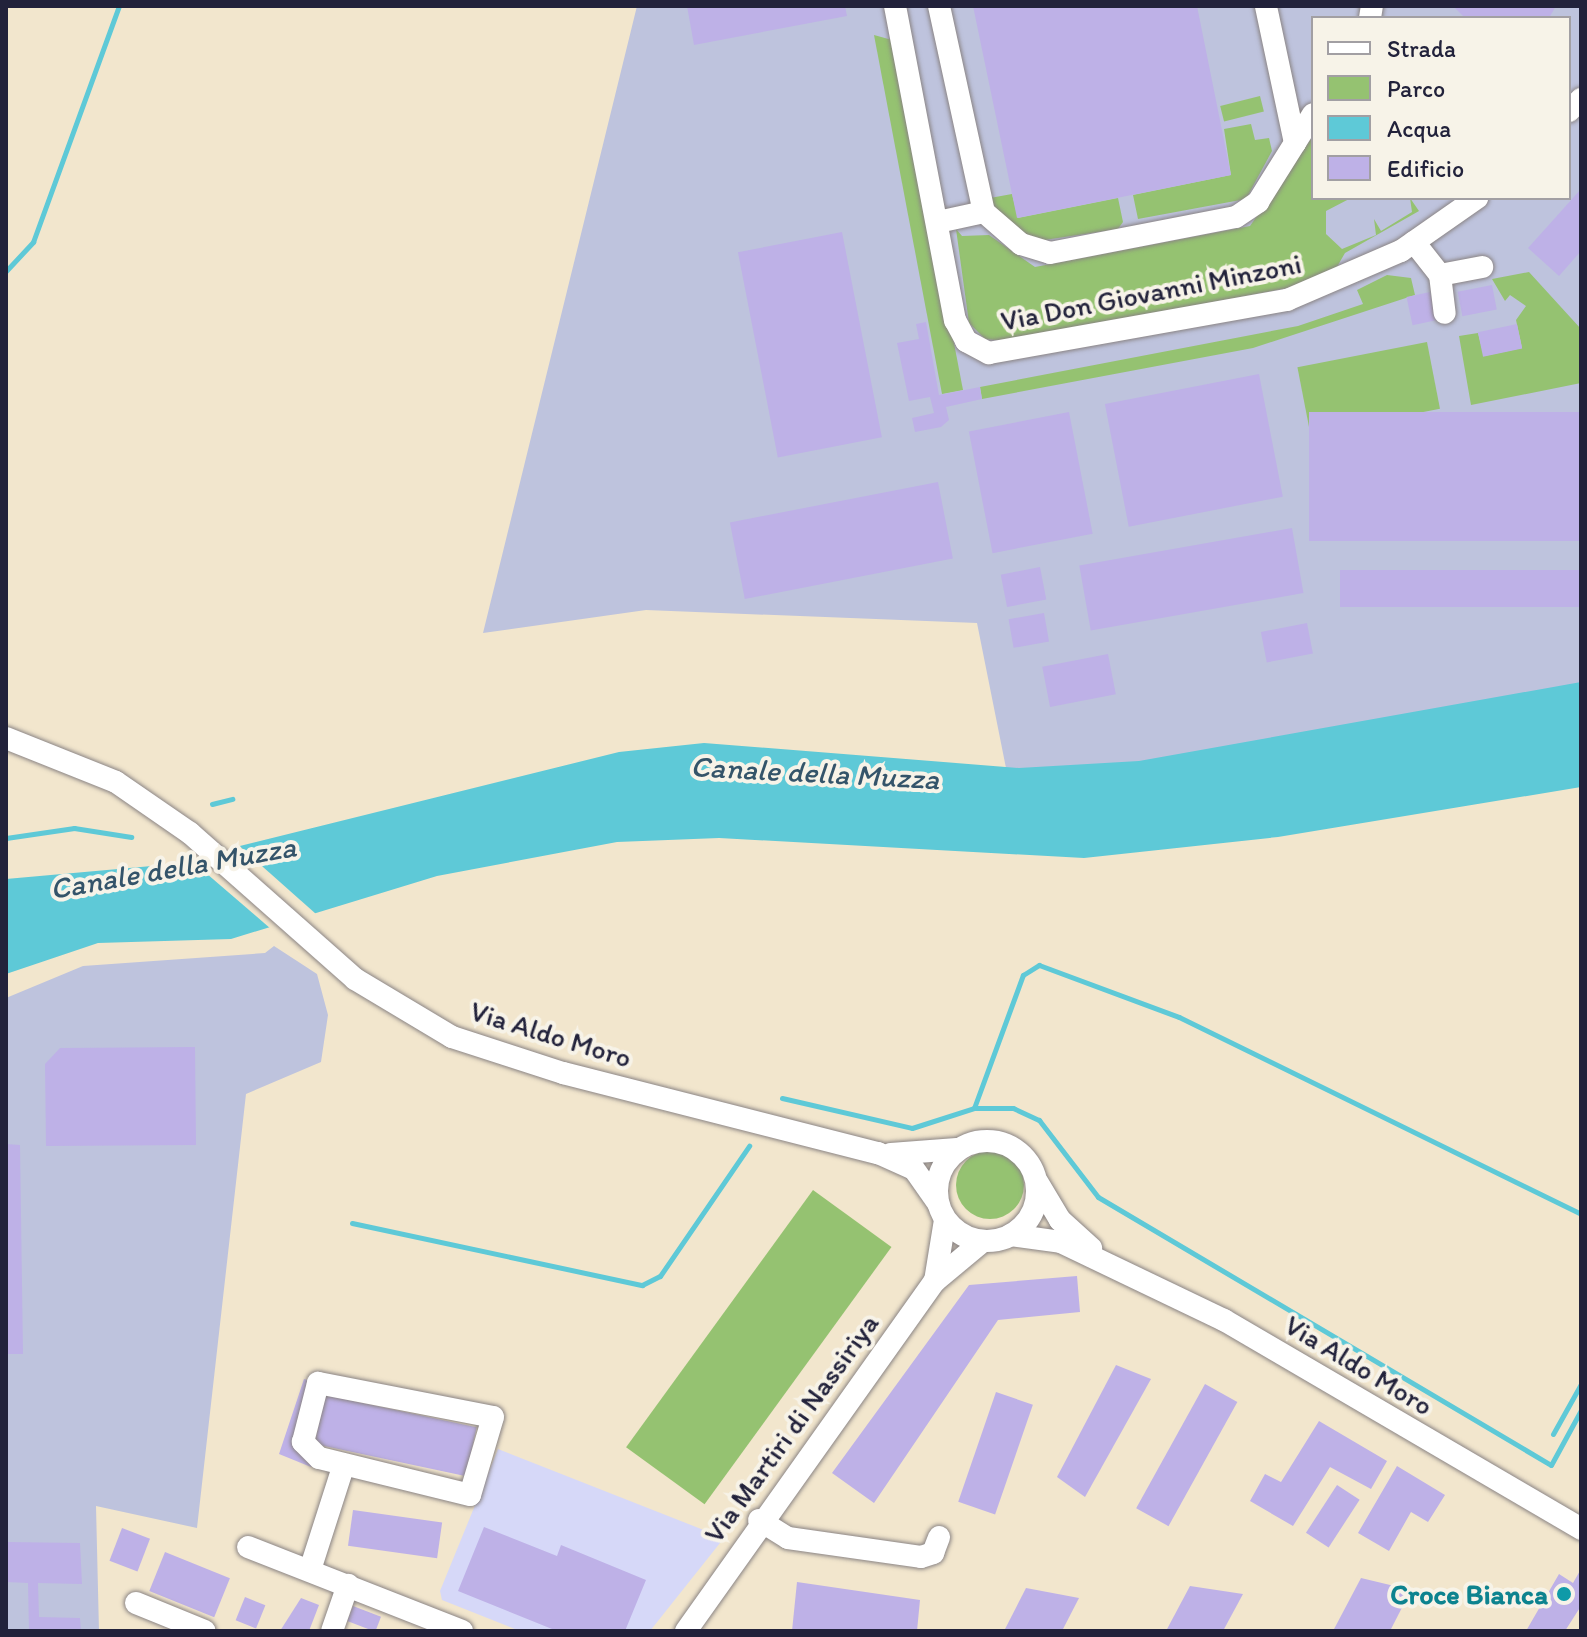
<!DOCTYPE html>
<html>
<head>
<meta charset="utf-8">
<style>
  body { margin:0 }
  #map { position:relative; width:1587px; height:1637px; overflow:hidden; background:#f2e6cd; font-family:Itim,sans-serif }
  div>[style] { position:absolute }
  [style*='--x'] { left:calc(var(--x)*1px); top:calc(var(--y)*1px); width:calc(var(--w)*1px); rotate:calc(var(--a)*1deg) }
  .built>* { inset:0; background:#d6d8f8 }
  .industrial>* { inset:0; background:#bec3dd }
  .green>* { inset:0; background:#95c271; transform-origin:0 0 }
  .round { border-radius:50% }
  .water>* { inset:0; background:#5ec9d7 }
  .pier>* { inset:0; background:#f2e6cd }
  .stream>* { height:5px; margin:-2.5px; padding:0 2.5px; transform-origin:2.5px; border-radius:2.5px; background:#5ec9d7 }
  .building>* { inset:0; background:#beb1e7; transform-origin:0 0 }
  .roads { filter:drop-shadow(0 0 2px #8a8484) drop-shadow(0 0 2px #8a8484) }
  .minor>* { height:22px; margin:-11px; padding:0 11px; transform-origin:11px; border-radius:11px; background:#fff }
  .minor>.ring { margin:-11px; padding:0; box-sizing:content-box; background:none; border:22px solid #fff; border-radius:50% }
  .dots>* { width:22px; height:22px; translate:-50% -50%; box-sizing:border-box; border:4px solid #f7f3e8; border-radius:50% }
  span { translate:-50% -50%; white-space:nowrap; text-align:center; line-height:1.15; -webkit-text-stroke:8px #f7f3e8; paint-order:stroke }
  .street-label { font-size:28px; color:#22223b }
  .culture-label { font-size:28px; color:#0d838f; font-weight:700 }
  .right { translate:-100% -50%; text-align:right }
  .water-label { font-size:30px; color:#34546a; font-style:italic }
  .frame { position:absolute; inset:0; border:8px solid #22223b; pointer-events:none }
  .legend { position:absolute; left:1311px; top:16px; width:260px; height:184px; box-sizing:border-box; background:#f7f3e8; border:2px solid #a29fa3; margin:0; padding:10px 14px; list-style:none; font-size:24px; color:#22223b }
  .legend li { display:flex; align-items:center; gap:16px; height:40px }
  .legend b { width:40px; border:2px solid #a29fa3 }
</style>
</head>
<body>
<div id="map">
  <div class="built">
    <div style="clip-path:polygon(498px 1449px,724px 1538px,650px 1631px,520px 1631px,442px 1600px,440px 1591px)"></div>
  </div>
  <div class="industrial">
    <div style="clip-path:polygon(evenodd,637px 6px,1581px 6px,1581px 705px,1010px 788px,977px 623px,646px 610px,483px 633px,637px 6px,1313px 18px,1569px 18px,1569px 198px,1313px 198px,1313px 18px)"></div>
    <div style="clip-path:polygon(274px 946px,317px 974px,328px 1015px,321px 1062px,246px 1094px,197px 1528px,96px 1506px,99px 1631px,6px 1631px,6px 998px,83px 966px,265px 953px)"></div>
  </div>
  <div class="green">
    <div style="clip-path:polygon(874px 35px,892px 40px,901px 67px,963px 390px,942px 394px)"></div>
    <div style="left:1260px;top:96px;width:16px;height:41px;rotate:76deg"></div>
    <div style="clip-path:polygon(1251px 124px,1255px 140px,1269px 138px,1272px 151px,1246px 199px,1138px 219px,1133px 195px,1231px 175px,1224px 129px)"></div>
    <div style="clip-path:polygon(1313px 136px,1313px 198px,1351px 198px,1326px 211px,1326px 234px,1342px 249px,1376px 235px,1374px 219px,1381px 231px,1412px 212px,1410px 198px,1419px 211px,1345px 253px,1334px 272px,1293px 287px,1005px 341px,985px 339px,969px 323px,956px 229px,962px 236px,989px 235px,1035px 267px,1250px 226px)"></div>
    <div style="clip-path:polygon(1012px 194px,1018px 218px,1118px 198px,1123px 222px,1118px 229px,1038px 241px,1000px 218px,990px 198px)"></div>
    <div style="clip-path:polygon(1529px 272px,1581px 329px,1581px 383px,1471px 405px,1459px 336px,1478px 333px,1484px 356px,1522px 348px,1516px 320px,1526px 306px,1510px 295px,1505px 301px,1492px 279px)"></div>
    <div style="clip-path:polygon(1387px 275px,1411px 278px,1415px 295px,1253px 348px,982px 399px,980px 387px,1298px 326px,1363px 304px,1357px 290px)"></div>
    <div style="left:1427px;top:342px;width:68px;height:132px;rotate:79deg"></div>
    <div class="round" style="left:956px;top:1151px;width:68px;height:68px"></div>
    <div style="left:813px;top:1190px;width:97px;height:318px;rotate:36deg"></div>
  </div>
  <div class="water">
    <div style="clip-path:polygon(1581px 682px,1581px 787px,1278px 837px,1084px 858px,719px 838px,617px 842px,437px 876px,231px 939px,98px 943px,6px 974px,6px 879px,163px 865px,619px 752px,704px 743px,1019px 768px,1139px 761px)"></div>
  </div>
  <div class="pier">
    <div style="clip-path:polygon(235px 842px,316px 914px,271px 929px,185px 855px)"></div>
  </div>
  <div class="stream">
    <div style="--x:6;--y:271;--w:40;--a:-47"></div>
    <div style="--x:33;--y:242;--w:251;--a:-70"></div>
    <div style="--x:212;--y:804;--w:21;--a:-14"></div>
    <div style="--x:6;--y:838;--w:69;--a:-8.4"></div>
    <div style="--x:74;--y:828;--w:58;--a:9"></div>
    <div style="--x:782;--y:1098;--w:133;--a:13"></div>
    <div style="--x:912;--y:1128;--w:65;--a:-17.9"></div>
    <div style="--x:974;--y:1108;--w:142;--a:-69.8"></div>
    <div style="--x:1023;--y:975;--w:19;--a:-32"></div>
    <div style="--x:1039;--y:965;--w:149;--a:20.4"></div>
    <div style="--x:1179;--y:1017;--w:448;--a:26.1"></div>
    <div style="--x:974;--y:1108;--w:39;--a:0"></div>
    <div style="--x:1013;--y:1108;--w:29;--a:25"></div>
    <div style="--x:1039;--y:1120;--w:97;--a:52.5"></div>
    <div style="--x:1098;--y:1197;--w:526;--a:30.61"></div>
    <div style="--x:1551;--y:1465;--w:63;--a:-61.4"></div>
    <div style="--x:352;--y:1223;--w:297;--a:12.1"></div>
    <div style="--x:642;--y:1285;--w:20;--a:-27"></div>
    <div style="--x:660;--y:1276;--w:158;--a:-55.6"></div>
    <div style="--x:1553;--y:1434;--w:57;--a:-60.8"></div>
  </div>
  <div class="building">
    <div style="clip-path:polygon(687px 6px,845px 6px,847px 16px,694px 45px)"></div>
    <div style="clip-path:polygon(973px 6px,1197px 6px,1231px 175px,1017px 218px)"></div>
    <div style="clip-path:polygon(1453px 6px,1556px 6px,1549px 18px,1465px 18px)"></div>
    <div style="clip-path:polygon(1581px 189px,1581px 251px,1559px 276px,1528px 248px)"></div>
    <div style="left:842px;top:232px;width:209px;height:106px;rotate:79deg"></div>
    <div style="left:1492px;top:285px;width:25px;height:35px;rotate:79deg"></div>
    <div style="left:1430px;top:292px;width:29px;height:24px;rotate:78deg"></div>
    <div style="clip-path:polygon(926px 322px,939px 395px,980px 387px,982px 399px,946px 407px,949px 420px,941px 427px,915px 432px,912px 418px,934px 413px,930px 397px,909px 401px,897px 343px,919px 339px,916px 324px)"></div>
    <div style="left:1517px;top:324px;width:25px;height:40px;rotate:78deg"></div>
    <div style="left:1259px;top:374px;width:125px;height:157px;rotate:79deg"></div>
    <div style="left:1069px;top:412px;width:124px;height:102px;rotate:79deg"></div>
    <div style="left:1581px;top:412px;width:129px;height:272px;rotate:90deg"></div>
    <div style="left:938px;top:482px;width:78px;height:212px;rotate:79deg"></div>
    <div style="left:1292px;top:528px;width:66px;height:216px;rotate:80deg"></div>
    <div style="left:1040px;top:567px;width:33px;height:40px;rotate:79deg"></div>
    <div style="left:1581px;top:570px;width:37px;height:241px;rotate:90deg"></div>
    <div style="left:1044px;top:613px;width:29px;height:36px;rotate:80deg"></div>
    <div style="left:1307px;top:623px;width:31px;height:47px;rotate:79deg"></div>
    <div style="left:1108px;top:654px;width:41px;height:67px;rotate:79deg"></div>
    <div style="clip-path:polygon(195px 1047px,196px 1145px,46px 1146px,45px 1064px,60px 1048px)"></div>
    <div style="clip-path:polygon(6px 1144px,20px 1145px,23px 1354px,6px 1354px)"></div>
    <div style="clip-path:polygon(1077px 1276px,1080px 1312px,998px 1320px,874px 1503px,832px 1473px,969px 1285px)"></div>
    <div style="clip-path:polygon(1116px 1365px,1151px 1379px,1085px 1497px,1057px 1477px)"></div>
    <div style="clip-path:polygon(304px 1379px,311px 1381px,311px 1467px,279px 1454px)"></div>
    <div style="left:1205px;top:1384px;width:37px;height:142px;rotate:29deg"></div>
    <div style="left:996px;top:1392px;width:39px;height:116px;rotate:19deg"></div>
    <div style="left:325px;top:1395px;width:155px;height:50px;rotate:12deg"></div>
    <div style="clip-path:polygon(1319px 1421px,1387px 1461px,1371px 1489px,1330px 1467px,1293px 1526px,1250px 1501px,1265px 1474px,1281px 1482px)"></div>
    <div style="clip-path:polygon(1397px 1466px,1445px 1495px,1428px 1522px,1411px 1512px,1389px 1551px,1358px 1533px)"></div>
    <div style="left:1337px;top:1485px;width:27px;height:57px;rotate:33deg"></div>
    <div style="left:353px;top:1510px;width:90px;height:36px;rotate:8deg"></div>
    <div style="clip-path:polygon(484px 1527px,557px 1556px,561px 1545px,646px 1580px,625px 1631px,557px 1631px,458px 1591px)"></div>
    <div style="left:122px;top:1528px;width:30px;height:35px;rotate:21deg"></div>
    <div style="clip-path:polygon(6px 1542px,80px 1543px,82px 1584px,38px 1583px,39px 1617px,80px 1618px,81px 1631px,29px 1631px,28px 1583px,6px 1582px)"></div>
    <div style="left:165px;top:1552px;width:70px;height:42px;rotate:22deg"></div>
    <div style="clip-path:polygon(1581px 1569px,1581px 1606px,1565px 1631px,1526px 1631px,1559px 1574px,1573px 1583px)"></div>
    <div style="clip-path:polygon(1361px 1578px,1411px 1590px,1390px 1631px,1333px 1631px)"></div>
    <div style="clip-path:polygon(797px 1582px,920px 1600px,917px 1631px,792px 1631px)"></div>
    <div style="clip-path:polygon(1190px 1586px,1243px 1594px,1223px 1631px,1166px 1631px)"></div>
    <div style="clip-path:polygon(1026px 1588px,1079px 1598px,1062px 1631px,1004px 1631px)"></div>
    <div style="left:245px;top:1597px;width:22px;height:25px;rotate:22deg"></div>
    <div style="clip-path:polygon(301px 1598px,319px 1605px,309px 1631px,280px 1631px)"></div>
    <div style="left:353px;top:1606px;width:30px;height:16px;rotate:21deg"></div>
  </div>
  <div class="roads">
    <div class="minor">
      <div style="--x:895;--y:6;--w:320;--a:79.2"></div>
      <div style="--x:955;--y:320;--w:24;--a:62"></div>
      <div style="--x:966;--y:341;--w:26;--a:28"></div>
      <div style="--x:989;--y:353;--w:303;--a:-10.1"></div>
      <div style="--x:1287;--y:300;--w:124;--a:-23.3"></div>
      <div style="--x:1401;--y:251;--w:93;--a:-34.9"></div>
      <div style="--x:939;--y:6;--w:211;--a:77.7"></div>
      <div style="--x:984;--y:212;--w:49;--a:40.9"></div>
      <div style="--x:1021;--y:244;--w:30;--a:17"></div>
      <div style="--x:1050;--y:253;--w:189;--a:-11"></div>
      <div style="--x:1236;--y:217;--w:27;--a:-34"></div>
      <div style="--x:1258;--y:202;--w:70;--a:-57.9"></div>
      <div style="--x:1295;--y:143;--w:140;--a:-102"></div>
      <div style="--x:1370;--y:18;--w:12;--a:-81"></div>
      <div style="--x:1569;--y:111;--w:17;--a:-45"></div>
      <div style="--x:1295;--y:143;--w:34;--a:-58"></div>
      <div style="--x:938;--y:222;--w:47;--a:-12.3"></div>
      <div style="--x:1414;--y:242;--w:42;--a:51.8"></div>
      <div style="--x:1440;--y:275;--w:38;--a:83"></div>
      <div style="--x:1440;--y:275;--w:43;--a:-10.8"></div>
      <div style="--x:6;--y:738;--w:118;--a:21.8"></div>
      <div style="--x:116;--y:782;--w:90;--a:34.6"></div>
      <div style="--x:190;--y:833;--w:220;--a:41.5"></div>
      <div style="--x:355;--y:979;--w:113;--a:30.9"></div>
      <div style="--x:452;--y:1037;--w:117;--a:18"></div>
      <div style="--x:563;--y:1073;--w:325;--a:14.3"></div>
      <div style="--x:878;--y:1153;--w:39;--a:24"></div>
      <div style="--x:914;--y:1169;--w:42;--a:54.8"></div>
      <div class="ring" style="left:937px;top:1141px;width:78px;height:78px"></div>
      <div style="--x:891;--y:1154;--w:66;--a:-4.3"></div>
      <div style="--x:1038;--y:1183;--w:43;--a:59.3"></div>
      <div style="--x:1060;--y:1220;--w:42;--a:42.1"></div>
      <div style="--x:1011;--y:1235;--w:50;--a:8"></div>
      <div style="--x:1061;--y:1242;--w:181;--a:25.6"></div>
      <div style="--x:1224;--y:1320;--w:414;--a:30.3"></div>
      <div style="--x:935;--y:1281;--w:62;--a:-80.7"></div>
      <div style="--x:318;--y:1383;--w:178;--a:11"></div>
      <div style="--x:493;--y:1417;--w:81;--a:106.4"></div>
      <div style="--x:470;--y:1495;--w:155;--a:-166.2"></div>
      <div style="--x:319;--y:1458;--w:23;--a:-135"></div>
      <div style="--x:303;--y:1442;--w:61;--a:-75.7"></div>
      <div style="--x:759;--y:1520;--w:34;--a:32"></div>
      <div style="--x:788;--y:1538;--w:134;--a:8.1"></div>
      <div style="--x:921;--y:1557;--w:13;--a:-18"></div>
      <div style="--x:933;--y:1553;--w:17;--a:-69"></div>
      <div style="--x:248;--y:1547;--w:230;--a:21.4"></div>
      <div style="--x:310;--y:1570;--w:108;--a:-72.2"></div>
      <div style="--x:136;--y:1603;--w:74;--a:22.1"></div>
      <div style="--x:332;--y:1631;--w:49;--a:-70.8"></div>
      <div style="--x:686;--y:1631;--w:430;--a:-54.6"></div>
      <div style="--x:935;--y:1281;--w:62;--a:-39.8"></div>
    </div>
  </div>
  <div class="dots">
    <div style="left:1564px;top:1594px;background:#0f9aa8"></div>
  </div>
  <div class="street-label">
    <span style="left:1151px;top:292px;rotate:-11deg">Via Don Giovanni Minzoni</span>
    <span style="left:551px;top:1034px;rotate:17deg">Via Aldo Moro</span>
    <span style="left:1359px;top:1365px;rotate:31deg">Via Aldo Moro</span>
    <span style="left:791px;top:1428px;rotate:-54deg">Via Martiri di Nassiriya</span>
  </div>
  <div class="culture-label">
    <span class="right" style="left:1548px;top:1594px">Croce Bianca</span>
  </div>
  <div class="water-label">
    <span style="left:815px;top:773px;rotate:3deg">Canale della Muzza</span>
    <span style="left:173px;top:868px;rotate:-10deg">Canale della Muzza</span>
  </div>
  <div class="frame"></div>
  <ul class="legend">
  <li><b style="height:10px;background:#fff"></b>Strada</li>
  <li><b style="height:22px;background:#95c271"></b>Parco</li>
  <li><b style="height:22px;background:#5ec9d7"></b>Acqua</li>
  <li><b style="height:22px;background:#beb1e7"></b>Edificio</li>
  </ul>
</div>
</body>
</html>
